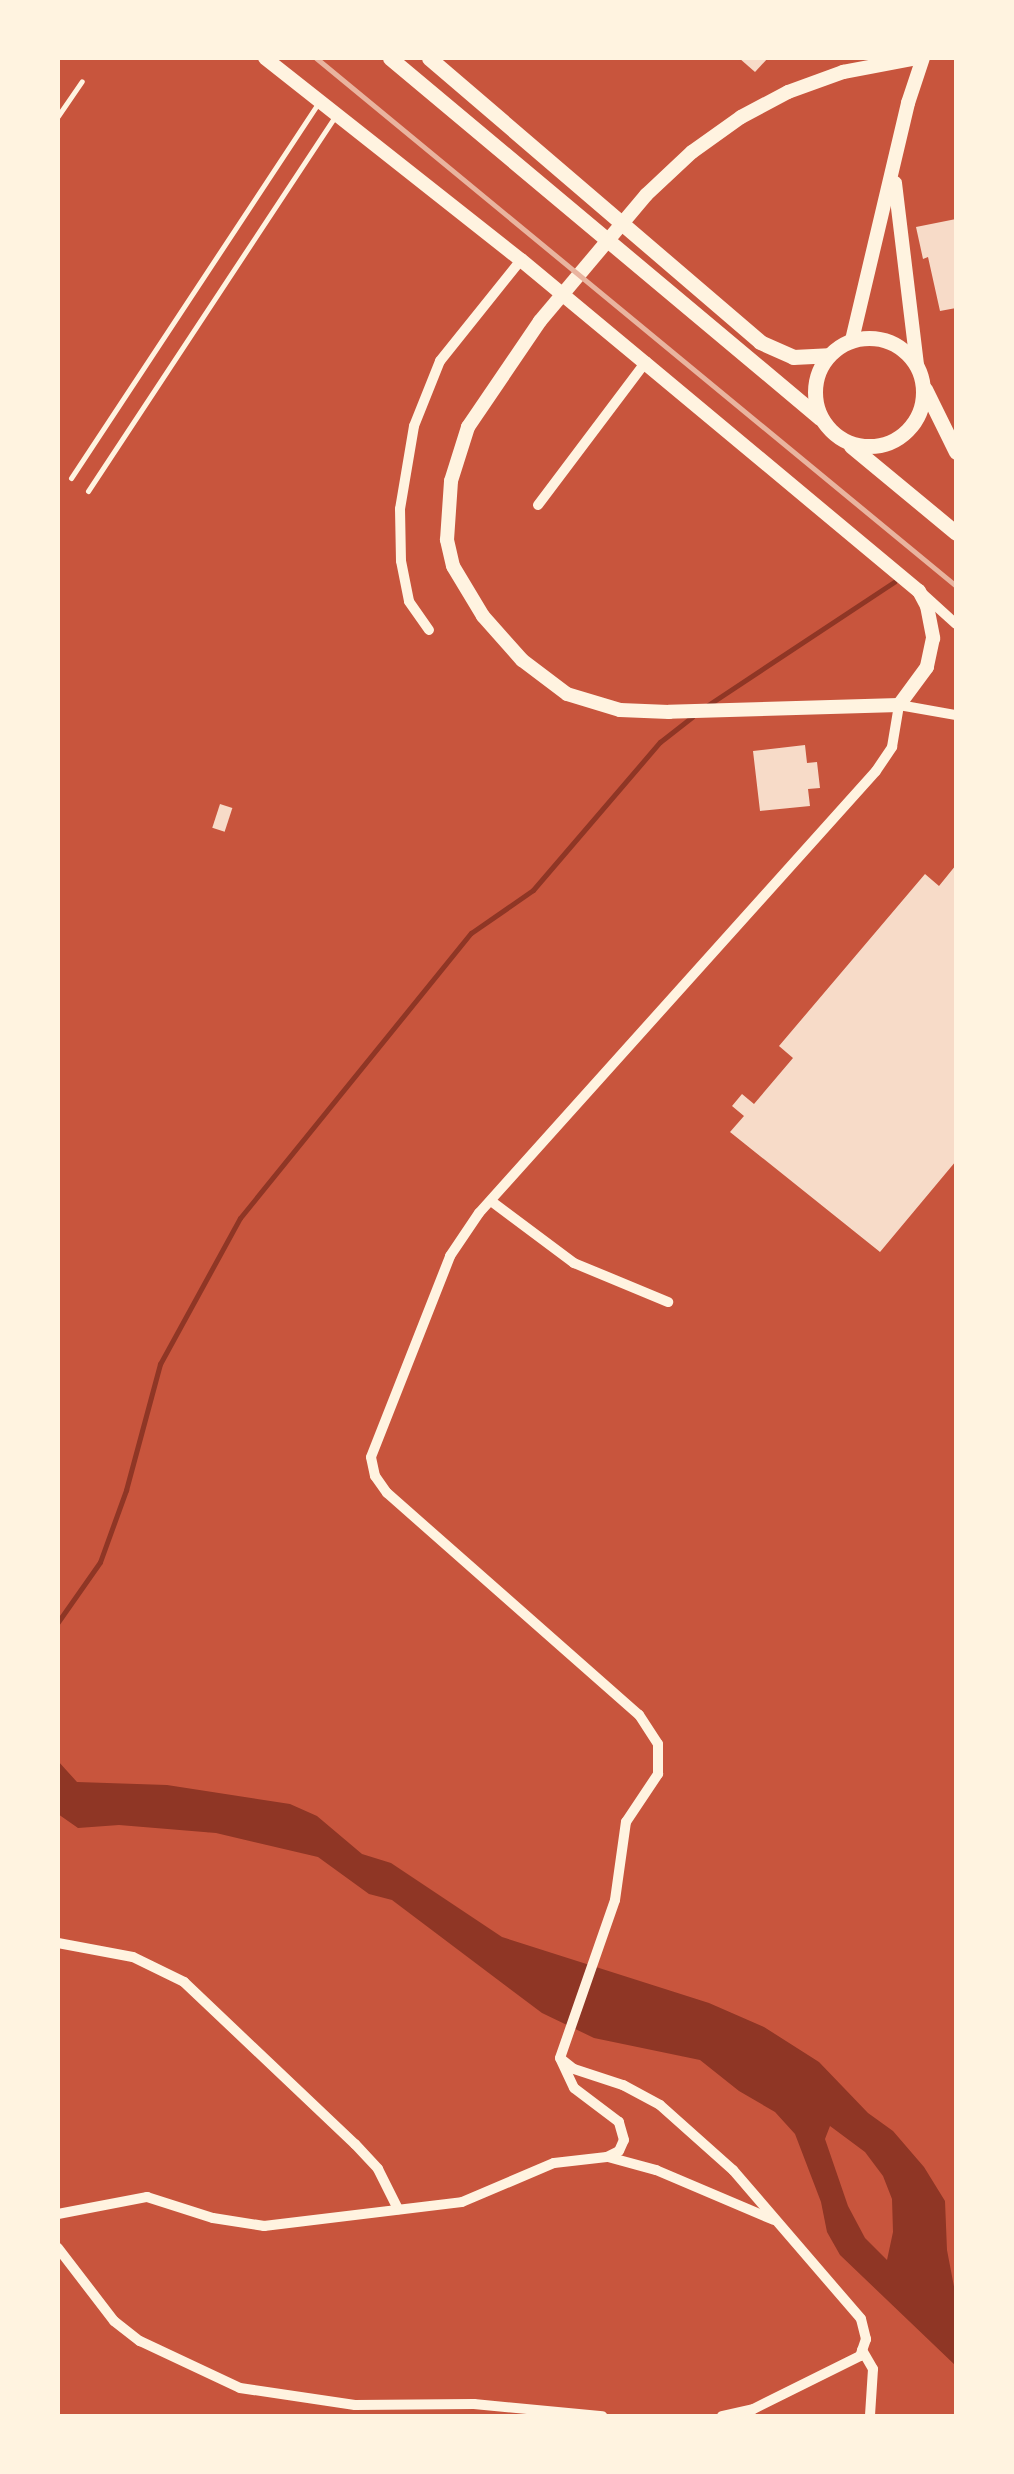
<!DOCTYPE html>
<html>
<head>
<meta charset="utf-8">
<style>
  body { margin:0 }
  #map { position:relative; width:1014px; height:2474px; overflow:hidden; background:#c8553d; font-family:"Times New Roman",serif }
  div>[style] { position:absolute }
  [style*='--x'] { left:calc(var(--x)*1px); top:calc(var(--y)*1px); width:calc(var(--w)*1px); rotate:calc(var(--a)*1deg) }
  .water>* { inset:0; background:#8f3625 }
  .stream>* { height:5px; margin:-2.5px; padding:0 2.5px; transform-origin:2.5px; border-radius:2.5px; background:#8f3625 }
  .building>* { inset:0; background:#f7dbc8; transform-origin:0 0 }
  .service>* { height:5px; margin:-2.5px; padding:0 2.5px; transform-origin:2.5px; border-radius:2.5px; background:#fff3e0 }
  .minor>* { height:10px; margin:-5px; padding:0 5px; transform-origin:5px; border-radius:5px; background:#fff3e0 }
  .secondary>* { height:14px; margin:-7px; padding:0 7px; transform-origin:7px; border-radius:7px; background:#fff3e0 }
  .primary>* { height:15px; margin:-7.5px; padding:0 7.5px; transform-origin:7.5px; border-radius:7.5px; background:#fff3e0 }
  .primary>.ring { margin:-7.5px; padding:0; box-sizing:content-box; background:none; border:15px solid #fff3e0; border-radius:50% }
  .rail>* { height:5px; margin:-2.5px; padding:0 2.5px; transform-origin:2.5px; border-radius:2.5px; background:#e9b49f }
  span { translate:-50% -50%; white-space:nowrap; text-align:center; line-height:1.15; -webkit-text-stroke:8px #fff3e0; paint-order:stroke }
  .frame { position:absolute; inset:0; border:60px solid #fff3e0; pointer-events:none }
</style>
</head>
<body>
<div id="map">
  <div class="water">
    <div style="clip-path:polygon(evenodd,58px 1761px,77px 1782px,167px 1785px,290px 1804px,317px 1816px,362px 1854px,391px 1863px,502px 1937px,709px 2003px,764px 2027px,819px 2062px,868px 2113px,893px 2131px,924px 2167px,945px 2201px,947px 2250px,956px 2297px,956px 2366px,840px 2255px,827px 2232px,821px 2202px,795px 2134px,775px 2112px,739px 2091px,700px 2060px,594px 2038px,542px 2013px,392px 1900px,369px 1894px,318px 1857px,216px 1833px,119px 1825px,78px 1828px,58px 1814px,58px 1761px,830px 2126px,865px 2152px,883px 2176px,892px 2199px,893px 2232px,887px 2260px,865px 2238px,848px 2206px,825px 2139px,830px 2126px)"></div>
  </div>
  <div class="stream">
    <div style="--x:705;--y:707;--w:227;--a:-33.5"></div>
    <div style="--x:58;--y:1622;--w:73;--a:-55"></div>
    <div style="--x:100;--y:1562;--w:77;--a:-70.1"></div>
    <div style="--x:126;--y:1490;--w:131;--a:-74.9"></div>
    <div style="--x:160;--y:1364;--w:166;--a:-61.3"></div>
    <div style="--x:240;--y:1218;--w:367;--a:-51"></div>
    <div style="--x:471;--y:933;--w:75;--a:-34.7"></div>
    <div style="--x:533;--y:890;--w:195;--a:-49.4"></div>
    <div style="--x:660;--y:742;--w:41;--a:-38"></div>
  </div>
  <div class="building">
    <div style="clip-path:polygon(739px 58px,768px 58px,755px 72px)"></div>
    <div style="clip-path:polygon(956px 219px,956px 308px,940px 311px,928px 257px,923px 259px,916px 227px)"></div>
    <div style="clip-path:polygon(805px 745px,807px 763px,817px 762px,820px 788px,808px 789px,810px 806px,760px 811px,753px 751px)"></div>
    <div style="left:220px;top:804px;width:13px;height:25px;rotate:18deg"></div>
    <div style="clip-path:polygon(956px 865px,956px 1161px,880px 1252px,730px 1132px,744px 1116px,732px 1106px,742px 1094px,754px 1104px,793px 1058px,779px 1046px,925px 874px,939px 886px)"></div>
  </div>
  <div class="service">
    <div style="--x:58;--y:116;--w:42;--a:-55.6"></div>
    <div style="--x:71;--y:478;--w:450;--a:-56.6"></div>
    <div style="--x:88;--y:491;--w:447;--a:-56.6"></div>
  </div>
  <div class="minor">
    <div style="--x:538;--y:505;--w:178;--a:-53"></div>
    <div style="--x:924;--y:595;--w:43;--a:42.2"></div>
    <div style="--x:429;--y:630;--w:35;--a:-125"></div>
    <div style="--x:409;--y:601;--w:41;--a:-101.3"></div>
    <div style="--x:401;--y:561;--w:52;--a:-91.1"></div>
    <div style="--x:400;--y:509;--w:84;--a:-80.4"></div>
    <div style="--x:414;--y:426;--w:70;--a:-68.2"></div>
    <div style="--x:440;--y:361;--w:129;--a:-51.3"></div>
    <div style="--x:491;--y:1201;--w:104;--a:36.8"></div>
    <div style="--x:574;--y:1263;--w:102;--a:22.5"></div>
    <div style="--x:58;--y:1943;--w:76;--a:10.6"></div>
    <div style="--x:133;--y:1957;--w:57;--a:26.1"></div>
    <div style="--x:184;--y:1982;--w:236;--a:43.5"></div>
    <div style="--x:355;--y:2144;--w:34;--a:47"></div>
    <div style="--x:378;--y:2169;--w:45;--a:63.4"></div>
    <div style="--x:561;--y:2059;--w:16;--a:38"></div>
    <div style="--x:574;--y:2069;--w:52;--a:18.1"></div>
    <div style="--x:623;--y:2085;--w:42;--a:28.4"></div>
    <div style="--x:660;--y:2105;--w:98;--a:41.7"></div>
    <div style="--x:733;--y:2170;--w:196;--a:49.3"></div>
    <div style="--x:861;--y:2319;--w:21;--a:76"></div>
    <div style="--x:866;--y:2339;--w:18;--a:109"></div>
    <div style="--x:860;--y:2356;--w:119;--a:153.6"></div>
    <div style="--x:753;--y:2409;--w:32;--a:167"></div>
    <div style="--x:608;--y:2157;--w:50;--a:15.2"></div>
    <div style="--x:656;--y:2170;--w:128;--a:23"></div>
    <div style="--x:58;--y:2214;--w:91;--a:-10.8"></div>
    <div style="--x:147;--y:2197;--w:69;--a:17.7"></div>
    <div style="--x:213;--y:2218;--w:52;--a:8.9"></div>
    <div style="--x:264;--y:2226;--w:199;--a:-6.9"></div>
    <div style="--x:462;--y:2202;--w:100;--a:-23"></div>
    <div style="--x:554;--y:2163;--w:53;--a:-6.5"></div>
    <div style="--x:607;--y:2157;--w:13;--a:-27"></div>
    <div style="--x:619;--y:2151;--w:12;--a:-66"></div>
    <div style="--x:624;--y:2140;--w:19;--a:-106"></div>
    <div style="--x:619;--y:2122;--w:56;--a:-142.9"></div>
    <div style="--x:574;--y:2088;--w:33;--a:-115"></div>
    <div style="--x:560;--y:2058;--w:167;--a:-70.8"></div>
    <div style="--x:615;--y:1900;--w:79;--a:-82"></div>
    <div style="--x:626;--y:1822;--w:58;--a:-56.3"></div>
    <div style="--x:658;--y:1774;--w:30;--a:-90"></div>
    <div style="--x:658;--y:1744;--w:35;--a:-123"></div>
    <div style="--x:639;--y:1715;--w:336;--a:-138.6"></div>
    <div style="--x:387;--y:1493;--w:21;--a:-125"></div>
    <div style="--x:375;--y:1476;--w:19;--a:-102"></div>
    <div style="--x:371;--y:1457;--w:216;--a:-68.5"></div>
    <div style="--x:450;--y:1256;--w:52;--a:-56"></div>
    <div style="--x:479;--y:1213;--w:594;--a:-48.07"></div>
    <div style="--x:876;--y:771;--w:29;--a:-56"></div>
    <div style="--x:892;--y:747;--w:43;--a:-80.5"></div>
    <div style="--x:899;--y:705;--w:58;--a:10"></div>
    <div style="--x:58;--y:2248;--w:92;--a:52.5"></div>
    <div style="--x:114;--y:2321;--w:33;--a:38"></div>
    <div style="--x:140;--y:2341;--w:110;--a:25.2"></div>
    <div style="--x:240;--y:2388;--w:116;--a:8.4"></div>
    <div style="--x:355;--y:2405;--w:119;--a:-0.5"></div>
    <div style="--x:474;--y:2404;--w:129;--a:5.4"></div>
    <div style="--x:862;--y:2350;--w:22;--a:60"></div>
    <div style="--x:873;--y:2369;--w:47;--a:93.7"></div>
  </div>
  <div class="secondary">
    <div style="--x:265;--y:58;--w:326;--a:38.3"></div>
    <div style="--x:521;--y:260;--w:161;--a:39.7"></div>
    <div style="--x:645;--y:363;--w:356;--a:39.8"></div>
    <div style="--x:919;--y:591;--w:17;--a:62"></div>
    <div style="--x:927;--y:606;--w:33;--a:79"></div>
    <div style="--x:933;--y:638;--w:30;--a:102"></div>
    <div style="--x:927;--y:667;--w:47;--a:126.4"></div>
    <div style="--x:899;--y:705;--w:230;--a:178.3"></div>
    <div style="--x:669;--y:712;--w:49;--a:-177.7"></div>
    <div style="--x:620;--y:710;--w:55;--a:-163.2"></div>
    <div style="--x:567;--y:694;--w:56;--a:-142.9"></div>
    <div style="--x:522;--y:660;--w:59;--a:-131.6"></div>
    <div style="--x:483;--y:616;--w:58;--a:-121"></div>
    <div style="--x:453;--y:566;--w:27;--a:-103"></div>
    <div style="--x:447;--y:540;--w:59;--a:-86.1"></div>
    <div style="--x:451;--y:481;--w:57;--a:-72.5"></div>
    <div style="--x:468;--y:427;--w:128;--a:-55.8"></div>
    <div style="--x:540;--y:321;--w:165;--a:-49.9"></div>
    <div style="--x:646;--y:195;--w:63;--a:-43.1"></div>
    <div style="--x:692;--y:152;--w:60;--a:-35.5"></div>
    <div style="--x:741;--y:117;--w:53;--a:-28"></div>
    <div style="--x:788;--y:92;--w:59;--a:-20"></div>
    <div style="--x:843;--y:72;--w:75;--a:-10.7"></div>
    <div style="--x:895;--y:183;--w:184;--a:83.1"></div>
    <div style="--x:852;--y:340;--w:244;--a:-76.7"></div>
    <div style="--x:908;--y:103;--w:47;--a:-71.6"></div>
  </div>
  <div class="primary">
    <div style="--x:390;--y:58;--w:561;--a:39.94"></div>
    <div style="--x:429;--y:58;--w:436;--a:40.6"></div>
    <div style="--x:760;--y:342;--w:36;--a:24"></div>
    <div style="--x:793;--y:357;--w:35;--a:-3"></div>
    <div class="ring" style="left:815px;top:338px;width:93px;height:93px"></div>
    <div style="--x:925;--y:389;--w:70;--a:63.8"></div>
    <div style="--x:851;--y:446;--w:136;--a:39.6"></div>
  </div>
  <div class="rail">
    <div style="--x:316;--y:58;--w:830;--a:39.52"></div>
  </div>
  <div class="frame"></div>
</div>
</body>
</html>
